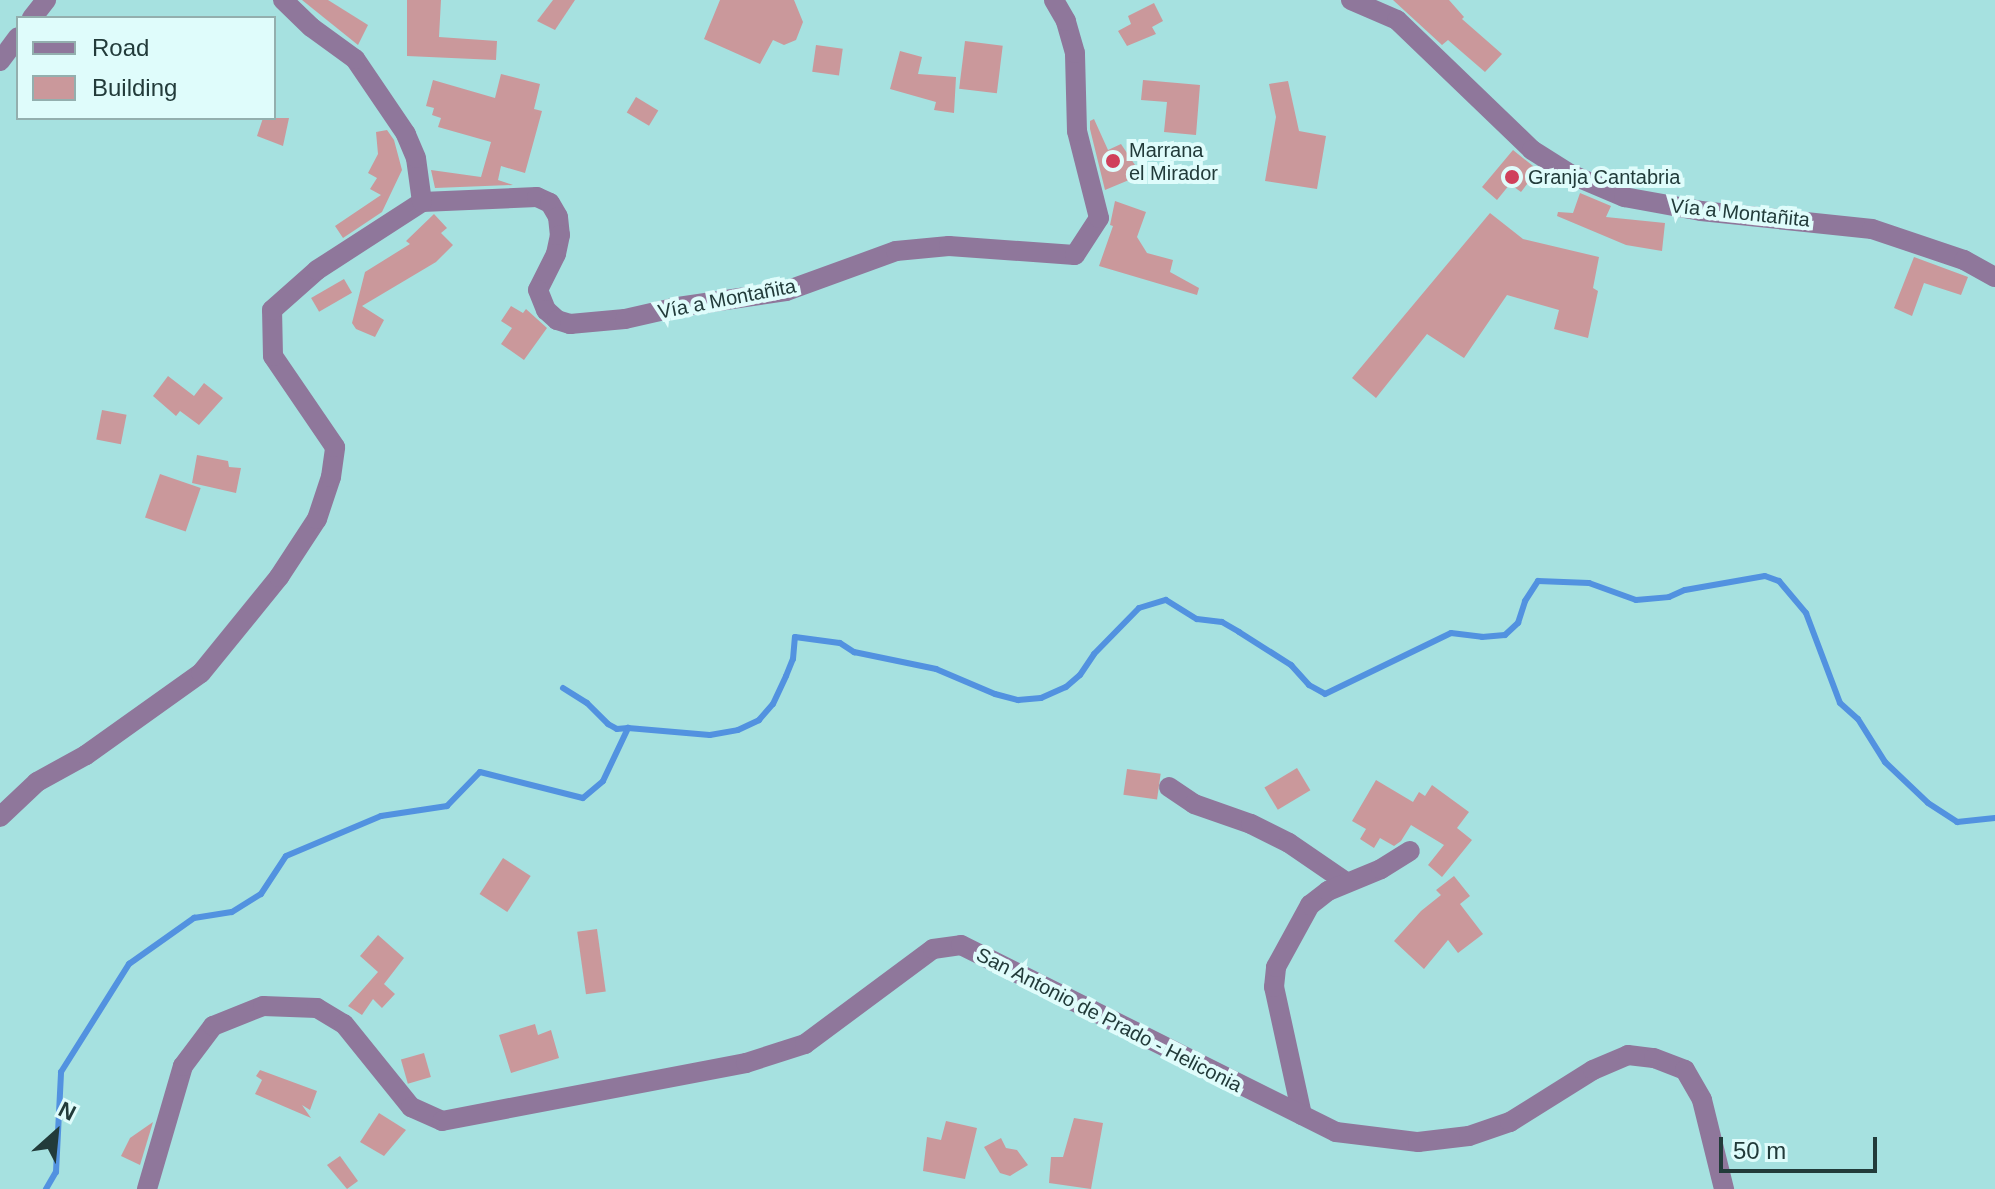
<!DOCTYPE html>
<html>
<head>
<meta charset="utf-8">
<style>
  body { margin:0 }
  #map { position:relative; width:1995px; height:1189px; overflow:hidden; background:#a6e1e0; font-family:Helvetica,sans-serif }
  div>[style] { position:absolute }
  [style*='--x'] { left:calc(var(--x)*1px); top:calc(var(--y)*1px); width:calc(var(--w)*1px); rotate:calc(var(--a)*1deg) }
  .stream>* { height:6px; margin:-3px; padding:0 3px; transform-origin:3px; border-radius:3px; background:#5292e0 }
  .building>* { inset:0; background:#ca989b; transform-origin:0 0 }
  .minor>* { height:20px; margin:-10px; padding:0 10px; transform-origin:10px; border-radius:10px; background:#8f779b }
  .dots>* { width:22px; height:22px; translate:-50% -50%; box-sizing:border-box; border:4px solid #dffcfb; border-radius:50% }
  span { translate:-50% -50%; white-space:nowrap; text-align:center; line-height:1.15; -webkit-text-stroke:8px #dffcfb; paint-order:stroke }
  .poi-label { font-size:20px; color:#223b3a }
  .left { translate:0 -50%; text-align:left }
  .street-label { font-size:20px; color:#223b3a }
  .legend { position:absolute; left:16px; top:16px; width:260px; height:104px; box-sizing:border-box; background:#dffcfb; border:2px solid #93afae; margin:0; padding:10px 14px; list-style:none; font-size:24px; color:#223b3a }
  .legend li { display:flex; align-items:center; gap:16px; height:40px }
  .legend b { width:40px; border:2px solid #93afae }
  .north { position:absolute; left:16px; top:1093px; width:80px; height:80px; -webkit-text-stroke:6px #dffcfb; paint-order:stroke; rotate:27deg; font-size:22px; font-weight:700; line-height:32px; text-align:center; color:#223b3a }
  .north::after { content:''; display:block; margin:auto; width:28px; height:36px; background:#223b3a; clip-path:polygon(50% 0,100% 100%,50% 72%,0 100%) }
  .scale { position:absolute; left:1719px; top:1137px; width:158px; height:36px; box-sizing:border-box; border:4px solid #223b3a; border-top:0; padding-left:10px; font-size:24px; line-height:28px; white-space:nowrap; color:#223b3a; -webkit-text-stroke:6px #dffcfb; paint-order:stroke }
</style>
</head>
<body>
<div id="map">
  <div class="stream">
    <div style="--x:563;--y:688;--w:28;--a:32"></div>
    <div style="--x:587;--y:703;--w:30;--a:45"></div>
    <div style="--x:608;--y:724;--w:10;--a:29"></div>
    <div style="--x:617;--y:729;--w:11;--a:-5"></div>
    <div style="--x:46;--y:1189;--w:20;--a:-60"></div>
    <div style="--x:56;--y:1172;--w:100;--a:-87.1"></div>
    <div style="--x:61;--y:1072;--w:128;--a:-57.8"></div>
    <div style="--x:129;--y:964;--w:80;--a:-35.3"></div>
    <div style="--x:194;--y:918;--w:38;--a:-9"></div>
    <div style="--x:232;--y:912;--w:34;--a:-32"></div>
    <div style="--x:261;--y:894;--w:45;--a:-56.7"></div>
    <div style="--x:286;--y:856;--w:103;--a:-22.8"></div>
    <div style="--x:381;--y:816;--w:67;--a:-8.6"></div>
    <div style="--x:447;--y:806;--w:47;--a:-45.9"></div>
    <div style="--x:480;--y:772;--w:106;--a:14.2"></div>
    <div style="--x:583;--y:798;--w:26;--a:-40"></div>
    <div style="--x:603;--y:781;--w:59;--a:-64.7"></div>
    <div style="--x:628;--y:728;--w:82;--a:4.9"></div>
    <div style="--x:710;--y:735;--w:28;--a:-10"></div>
    <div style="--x:738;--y:730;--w:23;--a:-25"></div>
    <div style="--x:759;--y:720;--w:21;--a:-49"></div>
    <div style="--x:773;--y:704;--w:31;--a:-65"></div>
    <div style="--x:786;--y:676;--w:18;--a:-68"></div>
    <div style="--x:793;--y:659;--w:22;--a:-85"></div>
    <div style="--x:795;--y:637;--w:45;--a:7.6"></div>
    <div style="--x:840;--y:643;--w:17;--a:33"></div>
    <div style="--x:854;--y:652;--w:84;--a:11.7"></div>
    <div style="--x:936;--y:669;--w:64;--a:23"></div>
    <div style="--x:995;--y:694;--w:24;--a:15"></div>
    <div style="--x:1018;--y:700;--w:23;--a:-5"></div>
    <div style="--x:1041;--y:698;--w:27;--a:-24"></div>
    <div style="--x:1066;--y:687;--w:18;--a:-41"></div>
    <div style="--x:1080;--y:675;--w:25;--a:-56"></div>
    <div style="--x:1094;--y:654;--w:64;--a:-45.6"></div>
    <div style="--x:1139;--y:608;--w:28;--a:-17"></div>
    <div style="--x:1166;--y:600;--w:36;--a:32"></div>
    <div style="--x:1197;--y:619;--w:25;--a:7"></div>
    <div style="--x:1222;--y:622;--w:20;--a:30"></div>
    <div style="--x:1239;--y:632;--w:62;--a:32.4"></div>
    <div style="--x:1291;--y:665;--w:27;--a:48"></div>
    <div style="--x:1309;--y:685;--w:18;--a:29"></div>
    <div style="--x:1325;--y:694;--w:140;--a:-25.8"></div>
    <div style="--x:1451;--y:633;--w:31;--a:7"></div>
    <div style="--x:1482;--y:637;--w:23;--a:-5"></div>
    <div style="--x:1505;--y:635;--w:18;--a:-43"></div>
    <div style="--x:1518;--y:623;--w:23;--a:-72"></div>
    <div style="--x:1525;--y:601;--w:24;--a:-57"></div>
    <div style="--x:1538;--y:581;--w:51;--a:2.2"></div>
    <div style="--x:1589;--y:583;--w:50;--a:19.9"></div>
    <div style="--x:1636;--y:600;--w:33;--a:-5"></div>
    <div style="--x:1669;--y:597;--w:17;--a:-24"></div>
    <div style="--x:1685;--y:590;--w:81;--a:-9.9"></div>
    <div style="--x:1765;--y:576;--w:15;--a:20"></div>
    <div style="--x:1779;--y:581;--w:42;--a:49.8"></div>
    <div style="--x:1806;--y:613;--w:96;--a:69.3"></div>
    <div style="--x:1840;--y:703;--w:24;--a:42"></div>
    <div style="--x:1858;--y:719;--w:51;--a:57.9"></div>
    <div style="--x:1885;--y:762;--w:59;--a:43.6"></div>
    <div style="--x:1928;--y:803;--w:35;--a:33"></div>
    <div style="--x:1957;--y:822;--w:38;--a:-6"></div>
  </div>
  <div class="building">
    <div style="clip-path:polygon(302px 0,328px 0,368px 25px,358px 45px)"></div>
    <div style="clip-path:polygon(407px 0,441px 0,439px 37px,497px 41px,496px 60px,407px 56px)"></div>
    <div style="clip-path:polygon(553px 0,575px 0,555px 30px,537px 21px)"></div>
    <div style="clip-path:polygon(720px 0,794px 0,803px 22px,796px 40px,784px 45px,773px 40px,760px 64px,704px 39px)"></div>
    <div style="clip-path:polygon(1393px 0,1449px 0,1464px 17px,1462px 19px,1502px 54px,1485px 72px,1448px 40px,1442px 45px)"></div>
    <div style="clip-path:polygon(1154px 3px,1163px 21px,1152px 27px,1156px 34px,1127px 46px,1118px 31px,1131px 24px,1128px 16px)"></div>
    <div style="left:965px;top:41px;width:38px;height:48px;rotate:7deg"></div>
    <div style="left:816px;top:45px;width:27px;height:27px;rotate:8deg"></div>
    <div style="clip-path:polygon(900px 51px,922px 57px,918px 74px,956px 77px,954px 113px,934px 110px,936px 102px,890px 89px)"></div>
    <div style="clip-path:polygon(501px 74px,540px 84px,534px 109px,542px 111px,525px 173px,501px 166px,498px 180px,513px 185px,435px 188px,431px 170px,481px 177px,491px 142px,438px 127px,441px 118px,432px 115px,434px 108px,426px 106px,433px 80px,495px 98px)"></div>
    <div style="clip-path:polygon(1143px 80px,1200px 85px,1196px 135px,1164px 132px,1167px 102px,1141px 100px)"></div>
    <div style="clip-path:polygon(1288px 81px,1299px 131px,1326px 136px,1317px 189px,1265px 181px,1276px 117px,1269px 84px)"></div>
    <div style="left:636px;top:97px;width:26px;height:18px;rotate:31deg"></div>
    <div style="clip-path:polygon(263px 118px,289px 118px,283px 146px,257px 136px)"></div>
    <div style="clip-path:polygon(1094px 119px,1108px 150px,1121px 144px,1139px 171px,1127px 178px,1129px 180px,1105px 190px,1090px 129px,1090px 121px)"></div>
    <div style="clip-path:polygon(387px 130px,394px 140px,402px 170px,382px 212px,343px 238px,335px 226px,381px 195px,370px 189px,377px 178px,368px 173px,378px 154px,376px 132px)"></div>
    <div style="clip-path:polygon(1513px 150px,1538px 170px,1521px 192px,1510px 184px,1497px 200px,1482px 187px)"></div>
    <div style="clip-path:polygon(1580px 193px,1611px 206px,1606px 217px,1665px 223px,1662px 251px,1626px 245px,1557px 216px,1558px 212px,1573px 213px)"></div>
    <div style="clip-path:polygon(1115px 201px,1146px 212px,1137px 237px,1147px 253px,1173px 260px,1170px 272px,1199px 288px,1197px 295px,1099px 266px,1113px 226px,1110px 225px)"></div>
    <div style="clip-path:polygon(1490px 213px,1523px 239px,1599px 257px,1593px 288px,1598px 291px,1588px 338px,1554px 329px,1559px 310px,1507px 295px,1464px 358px,1427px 334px,1376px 398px,1352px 378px)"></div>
    <div style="clip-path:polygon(434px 214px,447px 228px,441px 233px,453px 245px,436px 262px,362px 306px,384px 320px,375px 337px,356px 329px,352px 323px,365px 272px,410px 244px,406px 241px)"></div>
    <div style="clip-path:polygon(1914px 257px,1968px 277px,1961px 295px,1924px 283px,1912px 316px,1894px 308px)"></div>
    <div style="left:344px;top:279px;width:16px;height:38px;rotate:60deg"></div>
    <div style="clip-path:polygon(511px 306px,523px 313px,526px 309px,547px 328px,524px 360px,501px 344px,512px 328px,501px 321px)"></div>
    <div style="clip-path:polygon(168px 376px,194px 396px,204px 383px,223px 398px,199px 425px,180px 411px,176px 416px,153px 396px)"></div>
    <div style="left:102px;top:410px;width:25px;height:30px;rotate:11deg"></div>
    <div style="clip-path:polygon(197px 455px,228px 461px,229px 467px,241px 468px,236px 493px,192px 483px)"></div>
    <div style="left:160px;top:474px;width:43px;height:46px;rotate:19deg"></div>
    <div style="left:1297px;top:768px;width:26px;height:38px;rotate:59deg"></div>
    <div style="left:1127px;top:769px;width:34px;height:26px;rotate:8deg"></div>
    <div style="clip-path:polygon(1376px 780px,1413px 802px,1419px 792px,1425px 796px,1432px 785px,1469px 812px,1457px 828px,1472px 840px,1442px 877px,1428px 865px,1444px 845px,1411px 825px,1401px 841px,1394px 846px,1380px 838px,1374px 848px,1360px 839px,1366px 829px,1352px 821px)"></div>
    <div style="left:503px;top:858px;width:33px;height:43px;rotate:33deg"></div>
    <div style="clip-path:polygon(1454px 876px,1470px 896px,1460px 904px,1483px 934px,1458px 953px,1448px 940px,1424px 969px,1394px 941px,1421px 911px,1441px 895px,1436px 890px)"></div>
    <div style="left:597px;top:929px;width:63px;height:20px;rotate:82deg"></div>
    <div style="clip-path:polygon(378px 935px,404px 958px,384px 984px,395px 994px,382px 1008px,373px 999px,362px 1015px,348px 1006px,378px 972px,360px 956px)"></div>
    <div style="clip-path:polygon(535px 1024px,538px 1035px,551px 1030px,559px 1058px,511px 1073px,499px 1035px)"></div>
    <div style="left:424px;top:1053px;width:25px;height:24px;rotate:74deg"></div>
    <div style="clip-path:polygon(260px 1070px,317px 1091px,310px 1110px,302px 1105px,311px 1118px,255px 1094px,262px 1080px,256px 1076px)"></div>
    <div style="clip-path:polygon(379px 1113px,406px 1130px,384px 1156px,360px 1142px)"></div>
    <div style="clip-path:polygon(1074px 1118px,1103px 1123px,1091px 1189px,1049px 1183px,1051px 1157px,1063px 1157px)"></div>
    <div style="clip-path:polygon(946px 1121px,977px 1128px,965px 1179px,923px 1171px,927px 1137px,941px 1140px)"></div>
    <div style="clip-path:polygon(153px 1122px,140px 1165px,121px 1156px,130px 1138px)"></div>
    <div style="clip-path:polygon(1001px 1138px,1006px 1148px,1017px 1150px,1028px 1165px,1010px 1176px,1000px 1173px,984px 1147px)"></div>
    <div style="clip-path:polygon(340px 1156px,358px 1181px,347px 1189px,327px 1165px)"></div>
  </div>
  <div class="minor">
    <div style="--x:1351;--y:0;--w:50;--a:23.5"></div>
    <div style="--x:1397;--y:20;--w:187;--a:43.9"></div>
    <div style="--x:1532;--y:150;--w:45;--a:32.3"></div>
    <div style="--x:1570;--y:174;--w:59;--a:23.1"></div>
    <div style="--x:1624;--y:197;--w:78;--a:10.3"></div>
    <div style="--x:1701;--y:211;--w:172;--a:6"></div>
    <div style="--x:1872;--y:229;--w:97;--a:18.6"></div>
    <div style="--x:1964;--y:260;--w:35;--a:29"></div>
    <div style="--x:32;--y:18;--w:23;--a:-52"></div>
    <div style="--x:0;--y:61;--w:30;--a:-53"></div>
    <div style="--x:422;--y:202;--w:115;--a:-2.5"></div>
    <div style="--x:537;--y:197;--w:14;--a:25"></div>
    <div style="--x:550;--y:203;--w:16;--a:60"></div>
    <div style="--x:558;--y:217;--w:18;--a:84"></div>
    <div style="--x:560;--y:235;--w:19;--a:102"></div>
    <div style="--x:556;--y:254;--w:40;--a:116.6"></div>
    <div style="--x:538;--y:290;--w:22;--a:68"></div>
    <div style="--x:546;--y:310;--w:15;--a:42"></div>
    <div style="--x:557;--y:320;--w:14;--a:17"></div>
    <div style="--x:570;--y:324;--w:55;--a:-5.2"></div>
    <div style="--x:625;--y:319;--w:54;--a:-12.8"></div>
    <div style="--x:678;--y:307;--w:109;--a:-8.4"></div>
    <div style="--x:786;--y:291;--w:117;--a:-20"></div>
    <div style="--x:896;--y:251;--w:53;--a:-5.4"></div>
    <div style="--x:949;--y:246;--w:126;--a:4.1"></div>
    <div style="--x:1075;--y:255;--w:44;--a:-57"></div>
    <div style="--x:1099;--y:218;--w:90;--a:-104.2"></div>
    <div style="--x:1077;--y:131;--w:78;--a:-91.5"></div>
    <div style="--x:1075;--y:53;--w:33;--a:-106"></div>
    <div style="--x:1066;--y:21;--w:24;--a:-120"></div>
    <div style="--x:1169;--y:787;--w:30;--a:34"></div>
    <div style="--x:1194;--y:804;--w:60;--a:19.3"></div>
    <div style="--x:1251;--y:824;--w:42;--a:26.6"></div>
    <div style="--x:1289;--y:843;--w:69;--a:34.4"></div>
    <div style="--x:0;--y:817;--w:51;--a:-43.4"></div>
    <div style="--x:37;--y:782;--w:56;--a:-28.9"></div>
    <div style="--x:86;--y:755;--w:141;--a:-35.5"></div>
    <div style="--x:201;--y:673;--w:124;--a:-50.9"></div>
    <div style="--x:279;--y:577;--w:69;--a:-56.8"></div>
    <div style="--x:317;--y:519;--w:44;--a:-71.6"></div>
    <div style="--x:331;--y:477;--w:30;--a:-82"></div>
    <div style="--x:335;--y:447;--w:110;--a:-124.3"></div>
    <div style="--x:273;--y:356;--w:46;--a:-91.2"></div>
    <div style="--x:272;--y:310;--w:60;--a:-41.6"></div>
    <div style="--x:317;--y:270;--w:125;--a:-32.9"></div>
    <div style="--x:422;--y:202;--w:44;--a:-97.8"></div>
    <div style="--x:416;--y:158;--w:26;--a:-113"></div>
    <div style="--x:406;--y:134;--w:91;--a:-124.2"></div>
    <div style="--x:355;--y:59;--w:54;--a:-144"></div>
    <div style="--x:311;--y:27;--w:39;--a:-136"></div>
    <div style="--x:1302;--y:1115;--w:131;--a:-102.3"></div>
    <div style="--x:1274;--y:987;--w:20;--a:-84"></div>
    <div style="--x:1276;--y:967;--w:71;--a:-61.3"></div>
    <div style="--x:1310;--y:905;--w:23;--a:-38"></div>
    <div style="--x:1328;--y:891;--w:57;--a:-22.5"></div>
    <div style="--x:1381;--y:869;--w:34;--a:-32"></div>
    <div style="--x:147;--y:1189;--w:128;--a:-73.7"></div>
    <div style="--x:183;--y:1066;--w:50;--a:-53.1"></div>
    <div style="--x:213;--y:1026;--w:54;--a:-21.8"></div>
    <div style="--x:263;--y:1006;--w:54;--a:2.1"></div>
    <div style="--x:317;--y:1008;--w:31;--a:31"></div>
    <div style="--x:344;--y:1024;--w:107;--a:51.1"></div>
    <div style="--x:411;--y:1107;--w:34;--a:24"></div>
    <div style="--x:442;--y:1121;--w:309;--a:-10.8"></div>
    <div style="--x:746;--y:1063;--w:62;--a:-17.9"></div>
    <div style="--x:805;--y:1044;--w:159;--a:-36.6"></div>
    <div style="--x:933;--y:949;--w:28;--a:-8"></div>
    <div style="--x:961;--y:945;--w:419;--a:26.5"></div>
    <div style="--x:1336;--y:1132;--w:83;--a:7"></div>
    <div style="--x:1418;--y:1142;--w:51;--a:-6.7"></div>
    <div style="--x:1469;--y:1136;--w:43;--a:-18.9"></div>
    <div style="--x:1510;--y:1122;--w:98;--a:-32.1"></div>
    <div style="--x:1593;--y:1070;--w:38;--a:-23"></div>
    <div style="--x:1628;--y:1055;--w:26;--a:7"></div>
    <div style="--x:1654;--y:1058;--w:33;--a:21"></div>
    <div style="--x:1685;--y:1070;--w:34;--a:60"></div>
    <div style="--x:1702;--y:1100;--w:92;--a:76.1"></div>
  </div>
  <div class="dots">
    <div style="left:1113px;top:161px;background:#d0405b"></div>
    <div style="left:1512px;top:177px;background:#d0405b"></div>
  </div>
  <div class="poi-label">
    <span class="left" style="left:1129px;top:162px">Marrana<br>el Mirador</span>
    <span class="left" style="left:1528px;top:177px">Granja Cantabria</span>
  </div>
  <div class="street-label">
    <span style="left:1740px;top:213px;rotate:6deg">Vía a Montañita</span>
    <span style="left:727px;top:299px;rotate:-11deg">Vía a Montañita</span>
    <span style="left:1109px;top:1020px;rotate:27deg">San Antonio de Prado - Heliconia</span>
  </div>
  <ul class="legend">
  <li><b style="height:10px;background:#8f779b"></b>Road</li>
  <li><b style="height:22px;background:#ca989b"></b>Building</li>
  </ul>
  <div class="north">N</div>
  <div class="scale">50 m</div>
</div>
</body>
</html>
